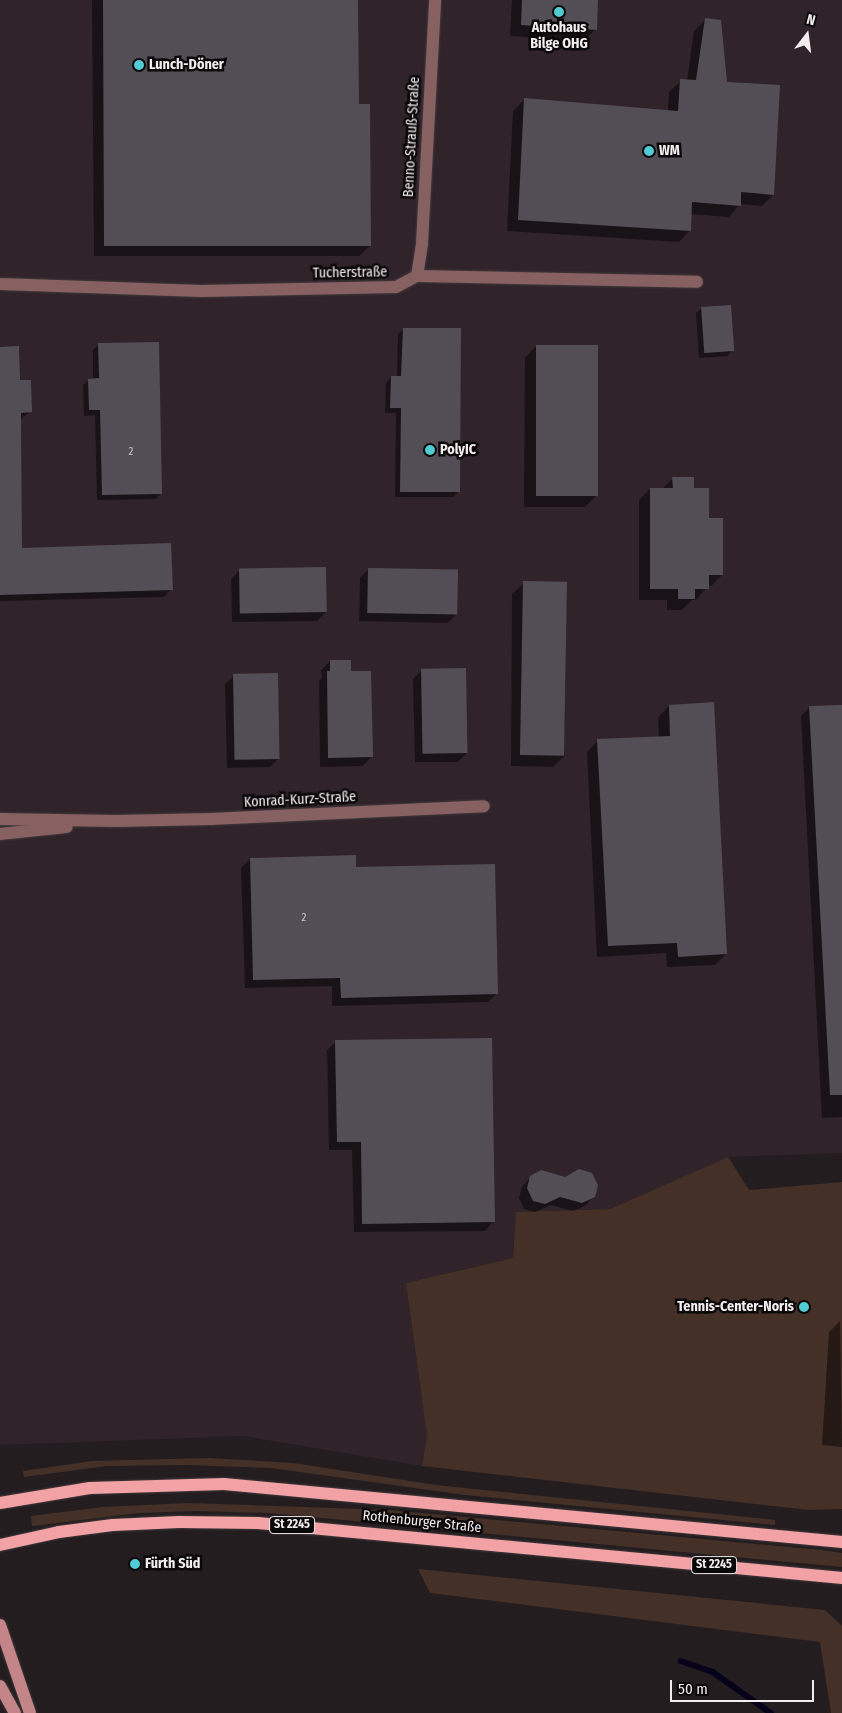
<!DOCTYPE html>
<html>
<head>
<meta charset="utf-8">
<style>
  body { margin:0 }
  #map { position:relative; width:842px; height:1713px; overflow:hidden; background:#241d20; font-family:"Fira Sans Condensed",sans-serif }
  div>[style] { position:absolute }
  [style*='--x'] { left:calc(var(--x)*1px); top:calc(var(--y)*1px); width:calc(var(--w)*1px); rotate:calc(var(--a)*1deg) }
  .built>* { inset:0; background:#30232a }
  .green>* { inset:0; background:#443027 }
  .shadow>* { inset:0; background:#0007 }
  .stream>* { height:5.5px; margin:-2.75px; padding:0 2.75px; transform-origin:2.75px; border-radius:2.75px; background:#060219 }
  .building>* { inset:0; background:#534e55; transform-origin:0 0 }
  .roads { filter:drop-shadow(0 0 1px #413a3d) drop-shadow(0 0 1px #413a3d) }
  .street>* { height:12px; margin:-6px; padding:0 6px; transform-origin:6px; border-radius:6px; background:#876061 }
  .secondary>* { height:12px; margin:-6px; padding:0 6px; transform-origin:6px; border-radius:6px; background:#c38587 }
  .primary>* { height:12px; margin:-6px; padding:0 6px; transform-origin:6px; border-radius:6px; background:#f2a1a4 }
  .dots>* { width:14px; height:14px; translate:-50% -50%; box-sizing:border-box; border:2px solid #0b0809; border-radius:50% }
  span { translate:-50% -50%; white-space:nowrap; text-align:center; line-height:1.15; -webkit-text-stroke:5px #0b0809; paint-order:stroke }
  .number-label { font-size:11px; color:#cbc5c9 }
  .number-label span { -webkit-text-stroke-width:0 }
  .shield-label span { padding:1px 4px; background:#0b0809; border:1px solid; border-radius:4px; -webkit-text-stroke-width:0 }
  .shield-label { font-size:12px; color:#f3edf0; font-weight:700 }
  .poi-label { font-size:14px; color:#f3edf0; font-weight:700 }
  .left { translate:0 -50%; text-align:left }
  .right { translate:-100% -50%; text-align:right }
  .street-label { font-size:14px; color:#f3edf0 }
  .north { position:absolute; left:782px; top:10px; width:50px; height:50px; -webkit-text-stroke:4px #0b0809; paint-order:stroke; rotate:15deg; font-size:14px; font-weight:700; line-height:20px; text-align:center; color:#f3edf0 }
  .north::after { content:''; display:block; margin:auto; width:18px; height:22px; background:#f3edf0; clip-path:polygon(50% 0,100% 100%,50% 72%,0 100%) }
  .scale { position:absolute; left:670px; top:1680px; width:144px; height:22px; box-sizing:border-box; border:2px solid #f3edf0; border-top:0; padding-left:6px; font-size:15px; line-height:18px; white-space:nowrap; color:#f3edf0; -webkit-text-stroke:4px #0b0809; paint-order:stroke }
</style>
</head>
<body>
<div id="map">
  <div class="built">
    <div style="clip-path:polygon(0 0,842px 0,842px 1153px,728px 1157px,610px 1209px,516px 1212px,513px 1258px,406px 1283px,427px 1436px,422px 1466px,244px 1436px,0 1445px)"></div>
  </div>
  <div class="green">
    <div style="clip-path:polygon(728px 1157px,749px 1190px,842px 1182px,842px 1509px,809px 1510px,422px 1466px,427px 1436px,406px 1283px,513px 1258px,516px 1212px,610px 1209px)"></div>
    <div style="clip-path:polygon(209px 1458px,293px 1463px,436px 1485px,775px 1520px,775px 1525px,465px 1495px,271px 1468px,188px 1465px,107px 1466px,24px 1477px,23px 1471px,92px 1461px)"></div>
    <div style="clip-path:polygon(188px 1503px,389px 1510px,822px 1550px,842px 1553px,842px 1567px,269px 1513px,197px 1511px,139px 1513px,32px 1526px,31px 1516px,103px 1507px)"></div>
    <div style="clip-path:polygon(418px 1569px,825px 1610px,842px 1626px,842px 1713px,831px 1713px,820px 1642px,430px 1593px)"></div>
  </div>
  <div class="shadow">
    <div style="clip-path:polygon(92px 0,357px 0,357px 105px,370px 246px,359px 256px,94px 256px)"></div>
    <div style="clip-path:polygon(512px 0,597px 0,595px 30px,584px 41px,510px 36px)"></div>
    <div style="clip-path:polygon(706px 19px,726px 83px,773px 195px,762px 206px,740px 204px,729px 217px,690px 214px,690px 230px,679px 242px,507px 231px,513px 111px,524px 100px,668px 111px,669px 92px,681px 81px,687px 81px,694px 31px)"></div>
    <div style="clip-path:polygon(702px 308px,732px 351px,727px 356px,699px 358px,696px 313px)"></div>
    <div style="clip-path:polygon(404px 329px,458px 492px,453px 497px,395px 497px,396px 413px,385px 413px,386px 383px,391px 377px,397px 377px,398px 334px)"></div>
    <div style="clip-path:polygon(98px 345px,161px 493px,156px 499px,97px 500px,95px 415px,84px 416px,83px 385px,89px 380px,93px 380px,93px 350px)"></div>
    <div style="clip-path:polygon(536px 346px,596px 496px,585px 507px,524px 507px,525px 358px)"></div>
    <div style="clip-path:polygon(0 348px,19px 381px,30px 412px,20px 419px,21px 549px,171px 589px,164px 597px,0 601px)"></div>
    <div style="clip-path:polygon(673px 478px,692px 489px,708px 519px,722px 575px,711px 586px,708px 586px,696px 600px,692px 600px,682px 610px,667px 610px,667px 600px,639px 600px,639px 500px,650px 489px,662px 489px)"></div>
    <div style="clip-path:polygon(369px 569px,456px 615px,447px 623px,359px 621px,360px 578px)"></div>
    <div style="clip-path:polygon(240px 570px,326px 612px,317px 621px,232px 622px,231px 579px)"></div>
    <div style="clip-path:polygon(524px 583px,565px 755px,553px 767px,511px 766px,512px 594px)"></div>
    <div style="clip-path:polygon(330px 661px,350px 672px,371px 757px,363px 766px,320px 767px,319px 681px,322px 678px,321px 670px)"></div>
    <div style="clip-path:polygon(422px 670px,467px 753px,458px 762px,415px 762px,413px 679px)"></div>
    <div style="clip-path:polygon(234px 676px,279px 758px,270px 767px,227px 768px,225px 684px)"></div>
    <div style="clip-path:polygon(669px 706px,726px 954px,715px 965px,667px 967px,666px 953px,597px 957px,587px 752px,598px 740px,659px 737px,658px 717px)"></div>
    <div style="clip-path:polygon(842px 706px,842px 1117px,822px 1118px,801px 716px,810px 707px)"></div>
    <div style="clip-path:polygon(250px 859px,355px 869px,497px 993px,488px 1002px,332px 1006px,332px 986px,245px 988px,241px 868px)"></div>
    <div style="clip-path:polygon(336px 1042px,493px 1222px,485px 1231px,354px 1232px,352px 1150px,329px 1150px,327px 1050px)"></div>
    <div style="clip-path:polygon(531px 1177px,594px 1196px,585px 1206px,573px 1211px,551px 1205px,535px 1212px,524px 1209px,519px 1198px,522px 1187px)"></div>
    <div style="clip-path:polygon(840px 1321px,842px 1447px,822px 1445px,829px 1332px)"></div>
  </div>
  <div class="stream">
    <div style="--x:681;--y:1661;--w:34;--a:19"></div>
    <div style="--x:713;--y:1672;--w:71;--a:35.3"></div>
  </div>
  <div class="building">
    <div style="clip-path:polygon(103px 0,358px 0,359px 104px,370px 104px,371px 246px,104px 246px)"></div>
    <div style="clip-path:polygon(522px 0,598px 0,597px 30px,521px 25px)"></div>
    <div style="clip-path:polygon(705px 18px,721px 20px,727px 82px,780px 85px,774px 195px,741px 192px,741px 206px,692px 202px,691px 231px,518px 220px,524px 98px,678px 111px,680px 79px,696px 80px)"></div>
    <div style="left:731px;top:305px;width:46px;height:30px;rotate:86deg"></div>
    <div style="clip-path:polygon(403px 328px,461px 328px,460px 492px,400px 492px,401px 408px,390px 408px,391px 376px,401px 376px)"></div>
    <div style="clip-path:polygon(159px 342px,162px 494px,102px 495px,100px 410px,89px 410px,88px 379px,99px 378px,98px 343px)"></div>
    <div style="left:536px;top:345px;width:62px;height:151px"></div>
    <div style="clip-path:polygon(19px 346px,20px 380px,31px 380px,32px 412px,21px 413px,22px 548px,171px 543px,173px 590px,0 595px,0 347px)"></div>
    <div style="clip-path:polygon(672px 477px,694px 477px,694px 488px,709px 488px,709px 518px,723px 518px,723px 575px,709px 575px,709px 589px,695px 589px,695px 599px,678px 599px,678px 589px,650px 589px,650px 488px,673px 488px)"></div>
    <div style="left:326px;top:567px;width:45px;height:87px;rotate:89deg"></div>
    <div style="left:368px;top:568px;width:90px;height:45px;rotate:1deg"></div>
    <div style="left:523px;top:581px;width:44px;height:174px;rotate:1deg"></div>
    <div style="clip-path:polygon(330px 660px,351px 660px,351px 671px,371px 671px,373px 757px,328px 758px,327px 671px,330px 671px)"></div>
    <div style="left:466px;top:668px;width:85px;height:45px;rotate:89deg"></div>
    <div style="left:278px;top:673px;width:86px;height:45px;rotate:89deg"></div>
    <div style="clip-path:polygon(714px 702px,727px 954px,678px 957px,677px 943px,608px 946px,597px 739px,670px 736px,669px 705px)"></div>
    <div style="clip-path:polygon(842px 705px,842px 1095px,830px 1095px,809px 706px)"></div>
    <div style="clip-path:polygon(356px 855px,356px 867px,495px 864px,498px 994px,341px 998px,340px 978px,253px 980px,250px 858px)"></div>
    <div style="clip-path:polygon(492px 1038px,495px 1222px,362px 1224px,361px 1142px,337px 1142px,335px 1040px)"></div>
    <div style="clip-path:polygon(579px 1169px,592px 1173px,598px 1185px,595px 1197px,582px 1203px,560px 1197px,545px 1204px,533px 1201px,527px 1188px,530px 1176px,541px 1170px,565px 1177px)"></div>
  </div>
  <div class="roads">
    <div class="street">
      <div style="--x:417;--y:276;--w:33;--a:-81"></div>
      <div style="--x:422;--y:243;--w:243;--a:-86.9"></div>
      <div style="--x:0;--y:284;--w:201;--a:2"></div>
      <div style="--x:201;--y:291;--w:195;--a:-1.2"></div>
      <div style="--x:396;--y:287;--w:24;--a:-28"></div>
      <div style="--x:417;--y:276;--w:280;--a:1.2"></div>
      <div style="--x:0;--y:819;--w:116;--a:1"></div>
      <div style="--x:116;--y:821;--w:95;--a:-1.2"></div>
      <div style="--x:211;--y:819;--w:273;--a:-2.7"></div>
      <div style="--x:0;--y:834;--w:67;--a:-6"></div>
    </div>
    <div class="secondary">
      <div style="--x:0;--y:1625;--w:93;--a:71.2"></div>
      <div style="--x:0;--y:1686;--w:31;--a:61"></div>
    </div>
    <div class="primary">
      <div style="--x:0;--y:1503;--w:91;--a:-9.5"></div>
      <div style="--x:90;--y:1488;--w:134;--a:-1.7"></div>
      <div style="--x:224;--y:1484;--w:621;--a:5.36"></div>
      <div style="--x:0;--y:1545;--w:60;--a:-12.4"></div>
      <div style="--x:59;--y:1532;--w:54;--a:-7.4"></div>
      <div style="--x:113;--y:1525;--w:66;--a:-2.6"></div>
      <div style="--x:179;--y:1522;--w:79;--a:0.7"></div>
      <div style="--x:258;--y:1523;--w:587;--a:5.38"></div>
    </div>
  </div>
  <div class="dots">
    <div style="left:559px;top:12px;background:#51ccd4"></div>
    <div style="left:139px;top:65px;background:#51ccd4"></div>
    <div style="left:649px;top:151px;background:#51ccd4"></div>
    <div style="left:430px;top:450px;background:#51ccd4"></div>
    <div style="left:804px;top:1307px;background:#51ccd4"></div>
    <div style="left:135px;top:1564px;background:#51ccd4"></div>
  </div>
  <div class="number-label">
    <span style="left:131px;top:452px">2</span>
    <span style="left:304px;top:918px">2</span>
  </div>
  <div class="shield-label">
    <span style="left:292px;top:1525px">St 2245</span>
    <span style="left:714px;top:1565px">St 2245</span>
  </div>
  <div class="poi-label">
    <span style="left:559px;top:36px">Autohaus<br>Bilge OHG</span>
    <span class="left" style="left:149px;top:65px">Lunch-Döner</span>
    <span class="left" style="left:659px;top:151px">WM</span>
    <span class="left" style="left:440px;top:450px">PolyIC</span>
    <span class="right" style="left:794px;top:1307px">Tennis-Center-Noris</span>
    <span class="left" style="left:145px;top:1564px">Fürth Süd</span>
  </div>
  <div class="street-label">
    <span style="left:412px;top:137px;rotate:-87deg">Benno-Strauß-Straße</span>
    <span style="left:350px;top:273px;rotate:-1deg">Tucherstraße</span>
    <span style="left:300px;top:800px;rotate:-3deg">Konrad-Kurz-Straße</span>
    <span style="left:422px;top:1522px;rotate:6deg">Rothenburger Straße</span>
  </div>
  <div class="north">N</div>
  <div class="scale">50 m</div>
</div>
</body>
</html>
